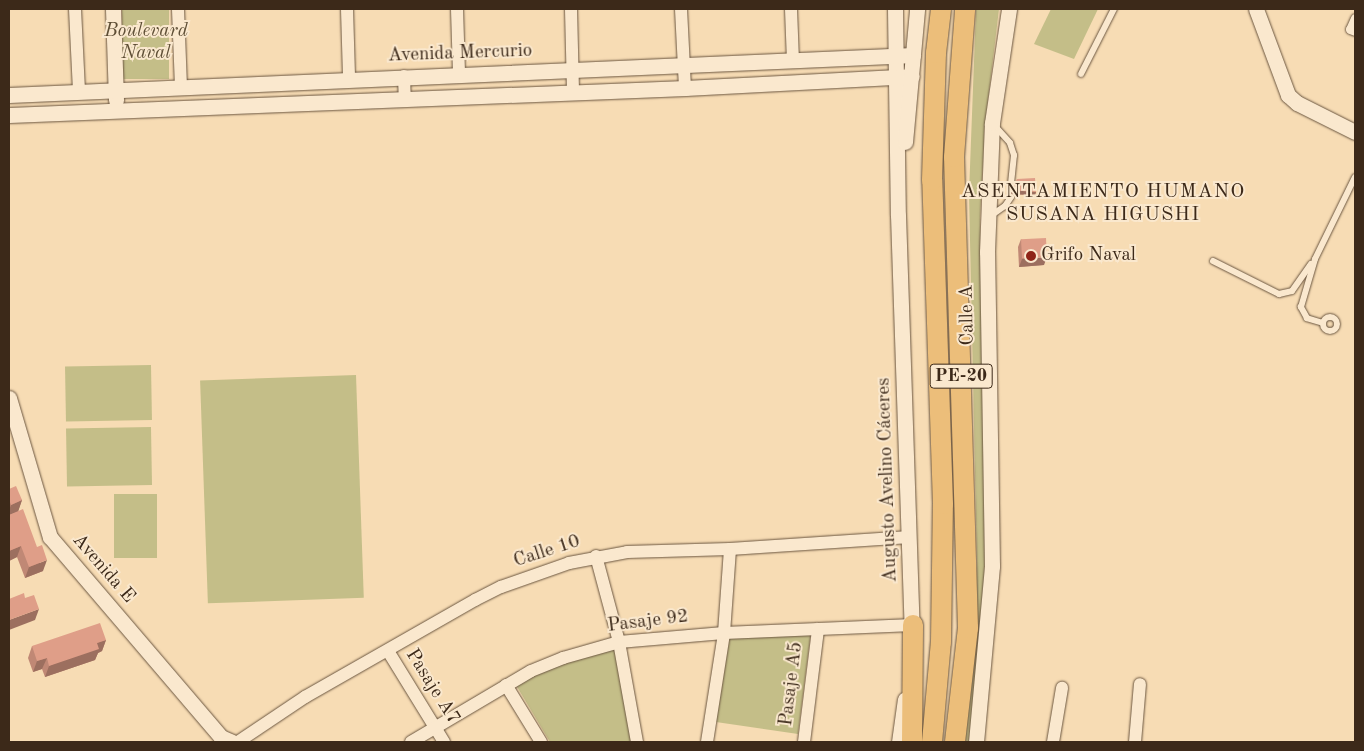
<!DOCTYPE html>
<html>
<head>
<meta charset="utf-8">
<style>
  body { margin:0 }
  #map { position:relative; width:1364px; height:751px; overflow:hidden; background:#f7dcb4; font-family:"Old Standard TT",serif }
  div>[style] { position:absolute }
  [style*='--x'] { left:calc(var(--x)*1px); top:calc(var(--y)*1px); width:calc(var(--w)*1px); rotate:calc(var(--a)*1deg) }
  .green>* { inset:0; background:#c4be88; transform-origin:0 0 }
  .roads { filter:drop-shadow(0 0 1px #6b5640) drop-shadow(0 0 1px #6b5640) }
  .service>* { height:6px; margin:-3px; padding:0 3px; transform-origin:3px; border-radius:3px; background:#fae8ce }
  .service>.ring { margin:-3px; padding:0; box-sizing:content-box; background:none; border:6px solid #fae8ce; border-radius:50% }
  .pedestrian>* { height:9px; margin:-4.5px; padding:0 4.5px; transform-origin:4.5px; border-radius:4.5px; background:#fae8ce }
  .minor>* { height:12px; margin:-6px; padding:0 6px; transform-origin:6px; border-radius:6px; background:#fae8ce }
  .tertiary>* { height:15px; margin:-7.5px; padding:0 7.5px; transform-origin:7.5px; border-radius:7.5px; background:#fae8ce }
  .trunk>* { height:20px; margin:-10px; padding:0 10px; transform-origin:10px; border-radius:10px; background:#ecbe7a }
  .wall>* { inset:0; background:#c08875 }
  .shaded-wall>* { inset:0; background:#9c6f5f }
  .building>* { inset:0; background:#df9e88; transform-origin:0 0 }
  .dots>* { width:14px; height:14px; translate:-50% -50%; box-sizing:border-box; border:2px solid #fae8ce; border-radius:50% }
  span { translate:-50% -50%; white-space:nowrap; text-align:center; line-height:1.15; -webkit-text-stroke:4px #fae8ce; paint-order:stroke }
  .shield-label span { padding:1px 4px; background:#fae8ce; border:1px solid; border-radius:4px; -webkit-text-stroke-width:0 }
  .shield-label { font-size:18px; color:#3c2919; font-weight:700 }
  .park-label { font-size:19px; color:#5e4e35; font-style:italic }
  .street-label { font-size:19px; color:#3c2919 }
  .poi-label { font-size:19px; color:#3c2919 }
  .left { translate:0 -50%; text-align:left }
  .neighbourhood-label { font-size:20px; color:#3c2919; letter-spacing:1px }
  .frame { position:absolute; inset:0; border:10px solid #3c2919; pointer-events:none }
</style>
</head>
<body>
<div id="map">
  <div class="green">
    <div style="left:122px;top:9px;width:47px;height:70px"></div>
    <div style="clip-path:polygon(976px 9px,999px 9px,985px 126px,980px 217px,986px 505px,984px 595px,970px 742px,964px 742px,974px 637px,977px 564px,969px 193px)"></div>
    <div style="clip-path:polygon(1051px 9px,1098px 9px,1074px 59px,1034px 44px)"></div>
    <div style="left:151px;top:365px;width:55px;height:86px;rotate:89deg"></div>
    <div style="left:356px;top:375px;width:223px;height:156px;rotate:88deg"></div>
    <div style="left:151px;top:427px;width:58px;height:85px;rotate:89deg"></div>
    <div style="left:157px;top:494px;width:64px;height:43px;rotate:90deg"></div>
    <div style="clip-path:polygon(811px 632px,798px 734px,716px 722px,730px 635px)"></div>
    <div style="clip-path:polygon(614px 648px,633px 742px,550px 742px,516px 685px,559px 663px)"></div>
  </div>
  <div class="roads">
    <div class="service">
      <div style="--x:1081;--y:74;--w:73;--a:-63.1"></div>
      <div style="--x:994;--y:125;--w:24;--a:48"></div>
      <div style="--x:1010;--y:143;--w:13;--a:72"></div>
      <div style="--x:1014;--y:155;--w:28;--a:96"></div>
      <div style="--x:989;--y:217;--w:19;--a:-35"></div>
      <div style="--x:1005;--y:206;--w:11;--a:-56"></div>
      <div style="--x:1213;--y:261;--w:74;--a:26.6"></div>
      <div style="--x:1279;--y:294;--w:13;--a:-13"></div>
      <div style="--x:1292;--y:291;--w:33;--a:-55"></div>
      <div class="ring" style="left:1323px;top:317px;width:8px;height:8px"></div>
      <div style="--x:1323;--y:323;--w:17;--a:-163"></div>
      <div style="--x:1307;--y:318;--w:13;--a:-119"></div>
      <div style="--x:1301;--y:307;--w:50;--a:-73.7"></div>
      <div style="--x:1315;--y:259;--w:91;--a:-64"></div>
    </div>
    <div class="pedestrian">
      <div style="--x:1355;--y:18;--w:12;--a:114"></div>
      <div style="--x:1350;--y:29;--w:5;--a:22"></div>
    </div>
    <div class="minor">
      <div style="--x:75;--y:9;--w:82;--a:87.2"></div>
      <div style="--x:178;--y:9;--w:77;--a:87.8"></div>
      <div style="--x:347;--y:9;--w:69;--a:88.3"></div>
      <div style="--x:457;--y:9;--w:64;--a:88.2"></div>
      <div style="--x:571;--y:9;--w:82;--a:88.6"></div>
      <div style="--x:681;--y:9;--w:79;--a:87.1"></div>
      <div style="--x:791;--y:9;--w:52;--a:87.8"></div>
      <div style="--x:404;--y:76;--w:24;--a:88"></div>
      <div style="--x:596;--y:556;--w:89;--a:75"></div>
      <div style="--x:619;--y:642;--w:102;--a:79.8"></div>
      <div style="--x:388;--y:651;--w:107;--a:58.4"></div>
      <div style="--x:506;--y:685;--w:67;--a:58.4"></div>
      <div style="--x:238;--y:742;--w:81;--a:-33.9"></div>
      <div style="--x:305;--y:697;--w:196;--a:-29.7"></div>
      <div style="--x:475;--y:600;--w:29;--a:-27"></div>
      <div style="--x:501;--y:587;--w:72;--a:-19.4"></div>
      <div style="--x:569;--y:563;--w:59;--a:-10.7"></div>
      <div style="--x:627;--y:552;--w:103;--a:-1.7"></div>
      <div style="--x:730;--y:549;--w:180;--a:-3.8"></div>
      <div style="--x:411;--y:742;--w:139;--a:-30.6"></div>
      <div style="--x:531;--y:671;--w:35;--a:-22"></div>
      <div style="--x:563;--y:658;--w:58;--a:-15.9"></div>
      <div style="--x:619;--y:642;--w:105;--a:-4.9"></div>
      <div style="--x:724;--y:633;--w:189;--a:-2.4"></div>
      <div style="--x:707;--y:742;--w:110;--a:-81.1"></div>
      <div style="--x:724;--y:633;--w:84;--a:-85.9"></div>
      <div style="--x:804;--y:742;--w:114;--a:-82.9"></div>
      <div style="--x:1053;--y:742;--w:55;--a:-80.5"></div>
      <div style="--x:1135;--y:742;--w:58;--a:-85.1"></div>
    </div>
    <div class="tertiary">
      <div style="--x:113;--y:9;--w:91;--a:88.1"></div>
      <div style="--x:895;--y:9;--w:206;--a:89.2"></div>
      <div style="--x:898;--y:215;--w:419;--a:88.1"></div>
      <div style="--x:1256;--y:9;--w:92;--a:69.6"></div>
      <div style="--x:1288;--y:95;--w:12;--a:42"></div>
      <div style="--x:1297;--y:103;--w:65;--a:26.6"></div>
      <div style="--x:9;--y:95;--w:905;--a:-2.53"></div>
      <div style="--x:9;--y:115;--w:677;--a:-2.29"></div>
      <div style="--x:685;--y:88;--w:227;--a:-3"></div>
      <div style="--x:905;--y:142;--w:134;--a:-84.8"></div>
      <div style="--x:9;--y:398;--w:145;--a:73.6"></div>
      <div style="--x:50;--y:537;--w:263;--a:49.5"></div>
      <div style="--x:221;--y:737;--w:12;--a:24"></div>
      <div style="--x:899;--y:742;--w:43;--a:-82.1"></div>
      <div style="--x:976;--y:742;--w:177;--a:-84.8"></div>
      <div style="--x:992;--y:566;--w:314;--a:-90.9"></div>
      <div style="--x:987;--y:252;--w:129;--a:-87.8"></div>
      <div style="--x:992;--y:123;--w:115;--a:-81.5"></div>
    </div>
    <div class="trunk">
      <div style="--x:912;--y:742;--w:117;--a:-89.5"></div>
      <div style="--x:932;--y:742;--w:100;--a:-84.9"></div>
      <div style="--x:941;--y:642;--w:138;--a:-89.2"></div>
      <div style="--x:943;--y:504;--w:324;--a:-91.9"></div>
      <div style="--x:932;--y:180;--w:127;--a:-88.2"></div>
      <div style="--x:936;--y:53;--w:44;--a:-83.5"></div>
      <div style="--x:955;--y:742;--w:115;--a:-83.5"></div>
      <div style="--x:968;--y:628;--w:471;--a:-91.7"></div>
      <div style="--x:954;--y:157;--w:148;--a:-85.7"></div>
    </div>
  </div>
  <div class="wall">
    <div style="clip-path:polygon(1008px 182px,1036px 192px,1035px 195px,1007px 194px,1007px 186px)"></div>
    <div style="clip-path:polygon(1021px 239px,1044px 265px,1019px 267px,1018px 247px)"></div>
    <div style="clip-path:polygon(9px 489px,22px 500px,18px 511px,43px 571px,25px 578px,17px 557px,9px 561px)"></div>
    <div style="clip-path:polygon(106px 640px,102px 651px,98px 653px,95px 660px,45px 677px,42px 669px,33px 672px,28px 658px,32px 646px)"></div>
  </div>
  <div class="shaded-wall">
    <div style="clip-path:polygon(1009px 190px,1036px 192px,1035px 195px,1007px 194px)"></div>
    <div style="clip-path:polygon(1047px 257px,1044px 265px,1019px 267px,1022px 259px)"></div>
    <div style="clip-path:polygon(22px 500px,18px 512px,9px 515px,9px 510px,11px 505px)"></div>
    <div style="clip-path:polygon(21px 546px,17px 557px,9px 561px,9px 551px)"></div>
    <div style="clip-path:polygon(47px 560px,43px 571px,25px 578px,29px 567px)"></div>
    <div style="clip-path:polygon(39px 609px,35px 620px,9px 630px,9px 620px)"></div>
    <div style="clip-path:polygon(106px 640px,102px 651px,98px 653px,95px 660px,45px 677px,49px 666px,97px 643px)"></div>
    <div style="clip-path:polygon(47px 658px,42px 669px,33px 672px,37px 661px)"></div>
  </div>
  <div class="building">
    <div style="clip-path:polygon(1035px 178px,1036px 192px,1009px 190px,1008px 182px,1014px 184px,1017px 179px)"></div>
    <div style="left:1046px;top:238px;width:19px;height:25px;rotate:87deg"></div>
    <div style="clip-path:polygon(16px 486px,22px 500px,11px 505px,9px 499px,9px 489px)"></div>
    <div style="clip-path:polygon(23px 509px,37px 547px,42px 545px,47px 560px,29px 567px,21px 546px,9px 551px,9px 515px)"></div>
    <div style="clip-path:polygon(24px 593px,25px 598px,34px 595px,39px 609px,9px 620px,9px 599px)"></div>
    <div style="clip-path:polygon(100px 623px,106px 640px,97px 643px,99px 649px,49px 666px,47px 658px,37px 661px,32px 646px)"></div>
  </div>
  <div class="dots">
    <div style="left:1031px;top:256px;background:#8f2418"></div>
  </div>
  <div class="shield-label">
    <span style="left:961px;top:376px">PE-20</span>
  </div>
  <div class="park-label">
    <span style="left:146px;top:43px">Boulevard<br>Naval</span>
  </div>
  <div class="street-label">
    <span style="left:460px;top:54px;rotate:-2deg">Avenida Mercurio</span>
    <span style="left:968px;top:315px;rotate:-91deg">Calle A</span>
    <span style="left:888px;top:480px;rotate:-92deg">Augusto Avelino Cáceres</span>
    <span style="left:547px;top:552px;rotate:-18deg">Calle 10</span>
    <span style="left:103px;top:569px;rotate:49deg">Avenida E</span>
    <span style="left:648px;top:622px;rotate:-7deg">Pasaje 92</span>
    <span style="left:792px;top:684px;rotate:-83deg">Pasaje A5</span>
    <span style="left:432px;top:687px;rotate:58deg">Pasaje A7</span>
  </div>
  <div class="poi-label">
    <span class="left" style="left:1041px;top:256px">Grifo Naval</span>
  </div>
  <div class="neighbourhood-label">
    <span style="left:1103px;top:204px">ASENTAMIENTO HUMANO<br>SUSANA HIGUSHI</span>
  </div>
  <div class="frame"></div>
</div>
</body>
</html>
